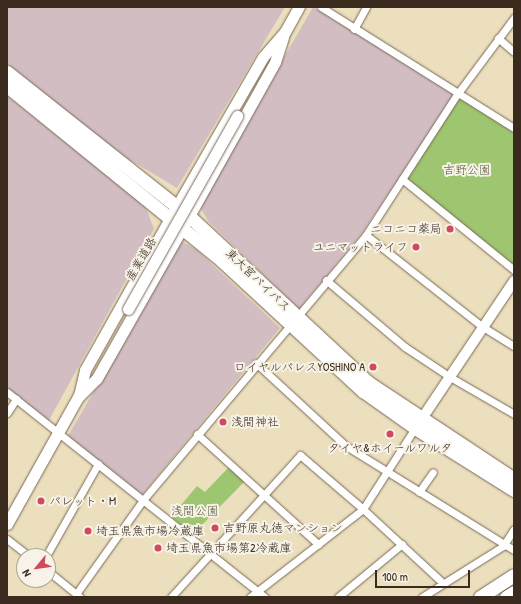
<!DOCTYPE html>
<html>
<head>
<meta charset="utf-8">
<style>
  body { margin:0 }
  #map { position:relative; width:521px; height:604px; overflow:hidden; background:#ecdfbe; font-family:"Patrick Hand","Klee One",sans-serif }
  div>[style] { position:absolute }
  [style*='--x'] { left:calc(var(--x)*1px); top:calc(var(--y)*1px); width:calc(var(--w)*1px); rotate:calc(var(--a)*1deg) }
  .industrial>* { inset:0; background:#d2bec2 }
  .green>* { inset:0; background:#9ec570 }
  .roads { filter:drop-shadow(0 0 1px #796956) drop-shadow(0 0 1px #796956) }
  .street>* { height:7px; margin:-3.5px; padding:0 3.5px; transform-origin:3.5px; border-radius:3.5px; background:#fff }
  .secondary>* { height:10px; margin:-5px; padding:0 5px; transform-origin:5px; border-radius:5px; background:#fff }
  .primary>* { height:11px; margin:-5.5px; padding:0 5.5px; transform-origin:5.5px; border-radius:5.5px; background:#fff }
  .highway>* { height:13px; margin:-6.5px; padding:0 6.5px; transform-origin:6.5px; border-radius:6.5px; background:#fff }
  .bridges { filter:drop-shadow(0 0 1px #796956) drop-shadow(0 0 1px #796956) }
  .primary-bridge>* { height:11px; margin:-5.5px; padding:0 5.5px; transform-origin:5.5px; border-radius:5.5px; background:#fff }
  .dots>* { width:11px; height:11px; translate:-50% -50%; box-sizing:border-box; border:2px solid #f7f3e8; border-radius:50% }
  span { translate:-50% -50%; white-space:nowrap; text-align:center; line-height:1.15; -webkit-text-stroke:4px #f7f3e8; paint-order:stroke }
  .park-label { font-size:12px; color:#595837 }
  .poi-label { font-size:12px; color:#3b2a1e }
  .right { translate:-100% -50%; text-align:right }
  .left { translate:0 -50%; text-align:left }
  .street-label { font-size:12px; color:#3b2a1e }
  .frame { position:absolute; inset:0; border:8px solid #3b2a1e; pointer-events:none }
  .north { position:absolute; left:16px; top:548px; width:40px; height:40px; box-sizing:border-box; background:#f7f3e8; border:1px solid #aca397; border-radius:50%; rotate:241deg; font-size:11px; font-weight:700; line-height:16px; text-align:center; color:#3b2a1e }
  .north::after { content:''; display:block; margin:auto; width:14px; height:18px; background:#d1495b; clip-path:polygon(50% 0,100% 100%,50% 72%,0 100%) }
  .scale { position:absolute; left:375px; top:570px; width:95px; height:18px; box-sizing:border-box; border:2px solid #3b2a1e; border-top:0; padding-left:5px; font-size:12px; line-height:14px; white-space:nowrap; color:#3b2a1e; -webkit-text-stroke:3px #f7f3e8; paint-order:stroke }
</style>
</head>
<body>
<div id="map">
  <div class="industrial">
    <div style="clip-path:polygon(7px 7px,285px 7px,177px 188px,115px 151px,7px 63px)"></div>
    <div style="clip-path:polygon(313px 7px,455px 94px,363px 232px,299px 309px,209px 222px,201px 209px,221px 166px)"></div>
    <div style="clip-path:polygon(7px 96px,145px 205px,154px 229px,48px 422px,7px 389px)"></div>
    <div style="clip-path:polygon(181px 241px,197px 250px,280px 328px,141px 496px,68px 436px)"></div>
  </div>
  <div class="green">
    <div style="clip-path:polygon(461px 99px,514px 133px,514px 266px,407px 181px,407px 178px,458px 100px)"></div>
    <div style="clip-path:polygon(229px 467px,245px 481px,193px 534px,171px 517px,197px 486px,205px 492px)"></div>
  </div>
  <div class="roads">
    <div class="street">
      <div style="--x:321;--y:7;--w:228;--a:32.1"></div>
      <div style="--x:354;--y:29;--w:25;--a:-61"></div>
      <div style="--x:498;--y:38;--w:21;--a:41"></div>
      <div style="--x:402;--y:179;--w:144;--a:39.1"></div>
      <div style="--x:366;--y:235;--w:149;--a:38.2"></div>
      <div style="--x:483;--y:327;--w:36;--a:32"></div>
      <div style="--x:326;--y:280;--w:104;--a:40.3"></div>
      <div style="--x:405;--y:347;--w:54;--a:33.7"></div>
      <div style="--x:450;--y:377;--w:74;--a:30"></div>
      <div style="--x:256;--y:363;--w:122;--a:42.7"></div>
      <div style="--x:346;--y:446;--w:198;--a:31.8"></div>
      <div style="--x:7;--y:392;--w:330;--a:38.5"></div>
      <div style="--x:7;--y:413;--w:17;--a:-57"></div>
      <div style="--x:197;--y:434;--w:164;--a:42.3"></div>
      <div style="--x:419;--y:492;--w:24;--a:-55"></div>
      <div style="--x:7;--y:539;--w:28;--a:38"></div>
      <div style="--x:46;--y:556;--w:106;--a:-60.5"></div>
      <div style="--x:48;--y:571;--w:41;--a:39.1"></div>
      <div style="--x:76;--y:594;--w:115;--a:-54.5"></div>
      <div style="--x:143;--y:500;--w:346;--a:-49.9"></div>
      <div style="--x:366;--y:235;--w:169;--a:-57.1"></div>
      <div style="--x:458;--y:93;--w:94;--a:-53.3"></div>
      <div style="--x:171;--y:597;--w:192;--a:-47.7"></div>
      <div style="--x:300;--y:455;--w:83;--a:40.6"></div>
      <div style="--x:363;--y:509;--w:109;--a:42.8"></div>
      <div style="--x:250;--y:597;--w:143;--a:-37.9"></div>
      <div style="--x:363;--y:509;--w:96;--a:-57.3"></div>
      <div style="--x:338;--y:597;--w:83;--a:-39.6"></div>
      <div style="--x:422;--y:597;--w:96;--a:-32.2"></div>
      <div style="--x:503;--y:546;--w:20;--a:-57"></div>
    </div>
    <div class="secondary">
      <div style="--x:419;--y:423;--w:171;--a:-56.2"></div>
    </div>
    <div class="primary">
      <div style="--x:281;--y:39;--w:37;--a:-61"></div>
      <div style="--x:79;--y:396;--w:27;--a:-77"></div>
      <div style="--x:85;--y:370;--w:188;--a:-60.7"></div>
      <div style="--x:177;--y:206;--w:172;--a:-60"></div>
      <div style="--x:263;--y:57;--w:32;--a:-49"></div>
      <div style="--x:79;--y:396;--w:25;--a:-45"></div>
      <div style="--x:97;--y:378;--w:186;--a:-60.4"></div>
      <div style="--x:189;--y:216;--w:176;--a:-60.8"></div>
      <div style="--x:275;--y:62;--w:26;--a:-72"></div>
      <div style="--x:7;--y:524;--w:154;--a:-60.8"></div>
    </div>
    <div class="highway">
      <div style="--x:7;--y:72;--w:232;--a:38.4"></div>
      <div style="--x:189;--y:216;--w:246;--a:42.9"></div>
      <div style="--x:369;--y:383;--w:174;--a:33.5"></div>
      <div style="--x:7;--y:86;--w:277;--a:39.1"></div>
      <div style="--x:222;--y:261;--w:192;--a:42.7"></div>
      <div style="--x:363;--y:391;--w:64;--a:35.4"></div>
      <div style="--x:415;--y:428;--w:117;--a:32.1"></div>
      <div style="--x:480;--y:597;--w:40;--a:-32.9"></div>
      <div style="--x:506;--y:597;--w:9;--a:-32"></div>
    </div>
  </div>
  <div class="bridges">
    <div class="primary-bridge">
      <div style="--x:128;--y:309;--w:222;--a:-60.5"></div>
    </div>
  </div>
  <div class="dots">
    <div style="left:450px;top:229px;background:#d1495b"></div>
    <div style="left:416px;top:247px;background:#d1495b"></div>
    <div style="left:373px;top:367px;background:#d1495b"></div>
    <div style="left:223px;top:422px;background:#d1495b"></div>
    <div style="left:390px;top:434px;background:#d1495b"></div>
    <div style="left:41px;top:501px;background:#d1495b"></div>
    <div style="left:215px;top:528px;background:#d1495b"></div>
    <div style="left:88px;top:531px;background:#d1495b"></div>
    <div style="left:158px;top:548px;background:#d1495b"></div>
  </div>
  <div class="park-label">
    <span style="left:467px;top:170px">吉野公園</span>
    <span style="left:195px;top:511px">浅間公園</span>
  </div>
  <div class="poi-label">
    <span class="right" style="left:442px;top:229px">ニコニコ薬局</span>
    <span class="right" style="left:408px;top:247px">ユニマットライフ</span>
    <span class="right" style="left:365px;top:367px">ロイヤルパレスYOSHINO A</span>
    <span class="left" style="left:231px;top:422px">浅間神社</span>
    <span style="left:390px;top:448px">タイヤ&amp;ホイールワルタ</span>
    <span class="left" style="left:49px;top:501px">パレット・M</span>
    <span class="left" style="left:223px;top:528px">吉野原丸徳マンション</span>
    <span class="left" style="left:96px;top:531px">埼玉県魚市場冷蔵庫</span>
    <span class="left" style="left:166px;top:548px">埼玉県魚市場第2冷蔵庫</span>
  </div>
  <div class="street-label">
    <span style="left:141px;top:259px;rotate:-60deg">産業道路</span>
    <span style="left:258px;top:280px;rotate:44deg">東大宮バイパス</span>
  </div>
  <div class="frame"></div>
  <div class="north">N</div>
  <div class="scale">100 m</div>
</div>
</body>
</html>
